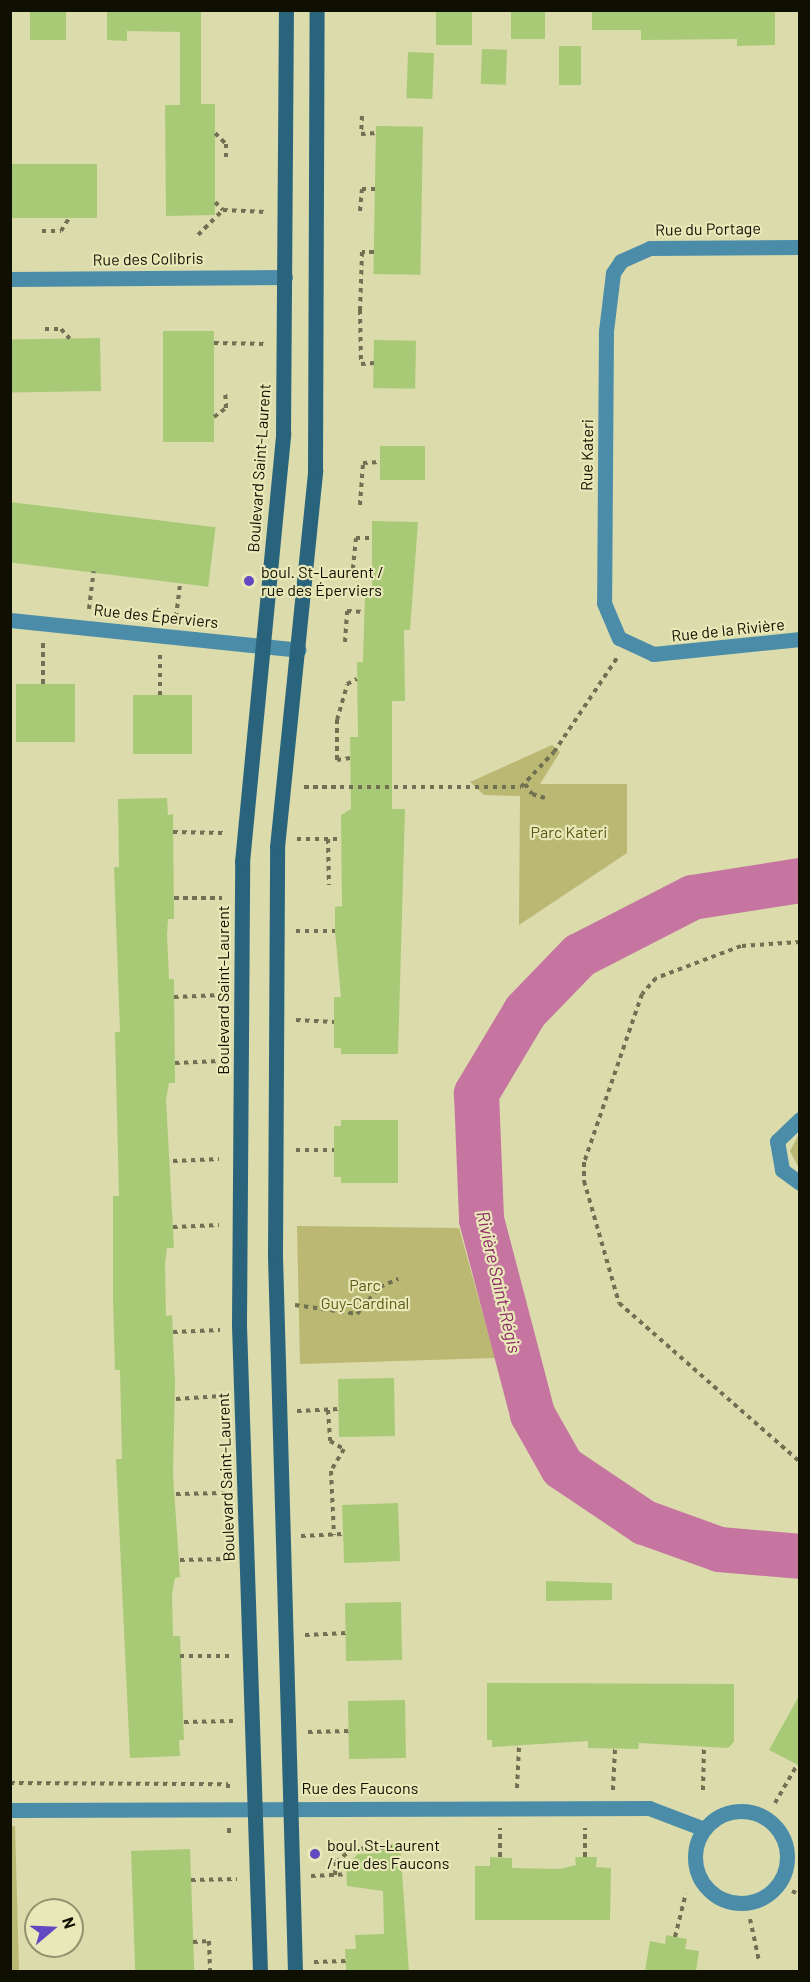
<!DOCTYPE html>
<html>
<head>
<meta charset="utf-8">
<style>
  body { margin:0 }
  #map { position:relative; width:810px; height:1982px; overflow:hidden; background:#dbdbab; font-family:Barlow,sans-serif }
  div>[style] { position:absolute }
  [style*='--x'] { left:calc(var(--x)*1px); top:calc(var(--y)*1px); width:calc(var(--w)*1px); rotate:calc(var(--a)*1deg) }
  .green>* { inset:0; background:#bab873 }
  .river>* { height:45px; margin:-22.5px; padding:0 22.5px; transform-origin:22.5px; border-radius:22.5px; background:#c675a1 }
  .building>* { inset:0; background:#a8ca77; transform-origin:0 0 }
  .path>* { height:4px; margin-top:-2px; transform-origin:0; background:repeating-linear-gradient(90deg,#707052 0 4.5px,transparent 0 9px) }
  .street>* { height:15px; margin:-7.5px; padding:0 7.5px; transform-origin:7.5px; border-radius:7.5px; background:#4b8da9 }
  .street>.ring { margin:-7.5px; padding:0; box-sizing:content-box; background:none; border:15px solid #4b8da9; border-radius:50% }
  .secondary>* { height:15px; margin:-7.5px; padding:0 7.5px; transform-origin:7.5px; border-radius:7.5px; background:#29647c }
  .dots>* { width:16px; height:16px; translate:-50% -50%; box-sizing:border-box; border:3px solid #e8e8b8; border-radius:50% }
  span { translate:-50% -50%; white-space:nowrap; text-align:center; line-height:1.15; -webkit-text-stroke:4.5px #e8e8b8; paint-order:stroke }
  .street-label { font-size:16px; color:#101002 }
  .poi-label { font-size:16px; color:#101002 }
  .left { translate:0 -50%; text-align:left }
  .park-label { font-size:16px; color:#5e5b17 }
  .water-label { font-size:18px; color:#8d2c67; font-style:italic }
  .frame { position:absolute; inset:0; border:12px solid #101002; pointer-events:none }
  .north { position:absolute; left:24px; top:1898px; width:60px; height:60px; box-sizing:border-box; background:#e8e8b8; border:2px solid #92926f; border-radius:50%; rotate:71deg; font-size:16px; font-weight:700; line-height:24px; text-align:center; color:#101002 }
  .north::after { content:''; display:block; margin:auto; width:21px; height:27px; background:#6049c1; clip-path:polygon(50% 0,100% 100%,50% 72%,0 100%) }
</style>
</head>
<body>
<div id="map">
  <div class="green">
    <div style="clip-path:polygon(552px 745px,560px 752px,540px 784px,627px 784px,627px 853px,519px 925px,520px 796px,484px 795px,470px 782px)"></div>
    <div style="clip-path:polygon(799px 1134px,799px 1168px,790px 1151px)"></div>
    <div style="clip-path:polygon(297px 1226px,459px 1228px,495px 1358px,300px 1364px)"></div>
    <div style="clip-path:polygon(10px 1826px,15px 1826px,19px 1971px,11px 1971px)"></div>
  </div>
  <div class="river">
    <div style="--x:800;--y:880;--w:109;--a:171.1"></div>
    <div style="--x:692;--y:897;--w:127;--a:152.8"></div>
    <div style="--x:579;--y:955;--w:78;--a:134"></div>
    <div style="--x:525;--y:1011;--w:96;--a:120.9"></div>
    <div style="--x:476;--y:1093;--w:126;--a:87.7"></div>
    <div style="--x:481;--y:1219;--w:202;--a:75.3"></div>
    <div style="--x:532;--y:1414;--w:61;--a:60.5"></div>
    <div style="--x:562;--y:1467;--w:99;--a:33.9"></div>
    <div style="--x:644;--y:1522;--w:80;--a:19.8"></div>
    <div style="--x:719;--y:1549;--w:81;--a:4.9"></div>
  </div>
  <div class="building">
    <div style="left:30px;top:10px;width:36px;height:30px"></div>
    <div style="clip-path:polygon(107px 10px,201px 10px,201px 104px,215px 104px,215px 215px,166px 216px,165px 105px,180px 105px,180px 32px,127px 31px,127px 41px,107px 40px)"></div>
    <div style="left:436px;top:10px;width:36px;height:35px"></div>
    <div style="left:511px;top:10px;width:34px;height:29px"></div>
    <div style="clip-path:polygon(592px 10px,775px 10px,775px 45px,737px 46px,737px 39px,641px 40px,641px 30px,592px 30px)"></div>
    <div style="left:559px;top:46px;width:22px;height:39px"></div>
    <div style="left:482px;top:49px;width:25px;height:35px;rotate:2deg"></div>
    <div style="left:408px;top:52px;width:26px;height:46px;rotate:2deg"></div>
    <div style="left:376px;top:126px;width:47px;height:148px;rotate:1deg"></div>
    <div style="left:10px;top:164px;width:87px;height:54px"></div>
    <div style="left:163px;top:331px;width:51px;height:111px"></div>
    <div style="left:100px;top:338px;width:53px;height:90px;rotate:89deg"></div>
    <div style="left:374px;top:340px;width:42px;height:48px;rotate:1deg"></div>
    <div style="left:380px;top:446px;width:45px;height:34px"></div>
    <div style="left:10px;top:502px;width:207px;height:60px;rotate:7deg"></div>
    <div style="clip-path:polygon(372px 521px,418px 522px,410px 630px,404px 630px,405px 701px,392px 701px,392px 809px,405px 809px,398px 1054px,341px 1054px,341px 1048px,334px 1048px,334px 997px,341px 997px,335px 931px,335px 907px,342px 906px,341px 815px,351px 809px,350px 737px,358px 737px,357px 662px,363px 662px,365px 594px,372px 594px)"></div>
    <div style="left:16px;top:684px;width:59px;height:58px"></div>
    <div style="left:133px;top:695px;width:59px;height:59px"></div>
    <div style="clip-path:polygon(167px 798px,168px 815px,173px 814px,174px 919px,168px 919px,167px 935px,169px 979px,174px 979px,175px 1083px,169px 1083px,166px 1100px,174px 1248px,167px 1248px,165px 1264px,166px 1316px,172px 1315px,175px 1382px,173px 1474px,180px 1577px,175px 1578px,172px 1594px,173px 1636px,180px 1636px,184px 1740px,179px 1740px,180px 1756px,130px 1758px,116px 1459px,122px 1459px,120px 1370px,115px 1370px,113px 1301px,113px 1196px,119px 1196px,115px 1032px,120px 1032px,114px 867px,119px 867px,118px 799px)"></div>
    <div style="clip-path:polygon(341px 1120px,398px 1120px,398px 1183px,341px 1183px,341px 1177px,334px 1177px,334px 1126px,341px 1126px)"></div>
    <div style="left:394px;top:1378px;width:58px;height:56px;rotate:89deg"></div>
    <div style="left:398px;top:1503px;width:58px;height:56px;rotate:88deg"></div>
    <div style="clip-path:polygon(546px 1581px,612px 1583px,612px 1600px,546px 1601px)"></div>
    <div style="left:401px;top:1602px;width:58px;height:56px;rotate:89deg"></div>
    <div style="clip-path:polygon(487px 1683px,734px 1684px,734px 1742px,728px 1748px,639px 1743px,638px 1749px,588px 1748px,588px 1741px,492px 1747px,492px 1740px,487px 1740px)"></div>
    <div style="clip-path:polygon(800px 1694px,800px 1766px,769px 1750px)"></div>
    <div style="left:405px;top:1700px;width:58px;height:57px;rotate:89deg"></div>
    <div style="clip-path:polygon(400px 1844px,409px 1971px,346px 1970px,345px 1949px,356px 1949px,355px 1935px,384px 1934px,383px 1891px,347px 1886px,346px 1865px,358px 1854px,382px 1853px,381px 1845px)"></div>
    <div style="left:190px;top:1849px;width:122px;height:59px;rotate:88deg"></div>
    <div style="clip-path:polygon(490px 1857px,512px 1858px,512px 1868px,560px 1869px,576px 1865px,575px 1857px,597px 1857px,596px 1867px,611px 1868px,610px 1920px,475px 1920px,475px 1866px,490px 1866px)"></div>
    <div style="clip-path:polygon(666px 1935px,687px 1939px,685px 1949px,699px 1951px,696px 1971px,645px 1971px,650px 1941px,665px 1944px)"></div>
  </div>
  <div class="path">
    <div style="--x:362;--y:116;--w:18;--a:93"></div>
    <div style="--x:361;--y:134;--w:15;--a:-4"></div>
    <div style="--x:215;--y:133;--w:16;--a:45"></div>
    <div style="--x:226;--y:144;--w:17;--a:90"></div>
    <div style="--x:215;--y:202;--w:11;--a:45"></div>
    <div style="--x:360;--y:211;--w:22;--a:-85"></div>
    <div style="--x:362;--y:189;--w:13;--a:0"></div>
    <div style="--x:42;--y:231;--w:19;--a:0"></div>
    <div style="--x:61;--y:231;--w:15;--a:-58"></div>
    <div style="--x:198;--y:235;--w:35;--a:-45"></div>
    <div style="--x:223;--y:210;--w:43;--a:2.7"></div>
    <div style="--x:374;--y:252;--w:12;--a:180"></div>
    <div style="--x:362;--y:252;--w:58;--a:92"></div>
    <div style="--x:360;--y:310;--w:54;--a:88.9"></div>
    <div style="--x:361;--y:364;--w:13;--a:-4"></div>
    <div style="--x:45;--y:329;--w:16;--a:0"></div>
    <div style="--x:61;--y:329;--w:13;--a:48"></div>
    <div style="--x:214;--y:343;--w:50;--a:1.1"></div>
    <div style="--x:214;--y:417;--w:15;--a:-37"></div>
    <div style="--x:226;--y:408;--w:17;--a:-93"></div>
    <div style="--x:360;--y:505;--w:42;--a:-85.9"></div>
    <div style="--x:363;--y:463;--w:17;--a:-3"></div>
    <div style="--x:10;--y:563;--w:1;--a:-45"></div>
    <div style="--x:352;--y:578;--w:40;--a:-84.3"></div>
    <div style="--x:356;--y:538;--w:15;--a:0"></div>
    <div style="--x:89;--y:609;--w:38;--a:-83"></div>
    <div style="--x:176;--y:617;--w:35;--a:-83"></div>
    <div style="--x:345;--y:642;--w:31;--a:-86"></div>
    <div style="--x:347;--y:611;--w:17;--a:3"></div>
    <div style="--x:43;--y:684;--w:41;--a:-90"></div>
    <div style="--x:160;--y:695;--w:41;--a:-90"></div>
    <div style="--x:350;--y:758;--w:13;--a:171"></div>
    <div style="--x:337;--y:760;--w:40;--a:-90"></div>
    <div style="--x:337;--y:720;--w:37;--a:-74"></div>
    <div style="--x:347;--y:684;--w:11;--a:-27"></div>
    <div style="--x:525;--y:784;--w:12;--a:55"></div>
    <div style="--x:532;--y:794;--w:17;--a:17"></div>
    <div style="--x:304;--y:787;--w:217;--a:0"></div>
    <div style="--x:521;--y:787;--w:48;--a:-46.7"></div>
    <div style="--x:554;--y:752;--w:113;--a:-56.2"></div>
    <div style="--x:173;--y:832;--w:50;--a:1.1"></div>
    <div style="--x:297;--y:839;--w:44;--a:0"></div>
    <div style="--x:328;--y:839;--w:46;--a:88.8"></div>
    <div style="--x:174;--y:898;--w:48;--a:0"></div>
    <div style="--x:296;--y:931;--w:39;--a:0"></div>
    <div style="--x:800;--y:942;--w:59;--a:176.1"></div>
    <div style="--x:741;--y:946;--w:91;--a:159.4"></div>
    <div style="--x:656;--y:978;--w:21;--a:131"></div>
    <div style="--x:642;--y:994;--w:178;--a:109"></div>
    <div style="--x:584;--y:1162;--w:19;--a:90"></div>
    <div style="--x:584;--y:1181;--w:127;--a:74"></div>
    <div style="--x:619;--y:1303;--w:241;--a:41.3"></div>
    <div style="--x:174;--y:997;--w:47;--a:-2.4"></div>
    <div style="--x:296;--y:1020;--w:38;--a:3"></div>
    <div style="--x:175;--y:1063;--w:45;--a:-2.5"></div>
    <div style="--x:296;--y:1150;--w:38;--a:0"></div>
    <div style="--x:173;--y:1161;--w:46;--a:-2.5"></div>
    <div style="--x:173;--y:1227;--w:46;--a:-2.5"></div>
    <div style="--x:295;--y:1305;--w:63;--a:8.3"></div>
    <div style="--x:357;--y:1314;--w:35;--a:-50"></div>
    <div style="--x:380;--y:1287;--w:20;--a:-24"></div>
    <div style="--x:173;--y:1332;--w:47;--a:-2.4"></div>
    <div style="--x:176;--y:1399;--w:45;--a:-3.8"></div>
    <div style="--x:328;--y:1410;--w:31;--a:86"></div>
    <div style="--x:330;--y:1441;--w:16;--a:30"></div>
    <div style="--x:344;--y:1449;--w:26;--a:121"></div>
    <div style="--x:331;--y:1471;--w:64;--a:87.3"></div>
    <div style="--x:297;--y:1411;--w:41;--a:-2.8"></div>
    <div style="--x:176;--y:1494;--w:49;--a:-1.2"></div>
    <div style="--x:301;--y:1536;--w:42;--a:-2.7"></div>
    <div style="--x:180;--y:1560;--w:47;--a:-1.2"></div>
    <div style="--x:305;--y:1635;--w:41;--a:-2.8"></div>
    <div style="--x:180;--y:1656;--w:51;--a:0"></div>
    <div style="--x:184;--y:1722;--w:49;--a:-1.2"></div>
    <div style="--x:308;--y:1732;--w:41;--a:-1.4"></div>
    <div style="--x:10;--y:1783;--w:218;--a:0.3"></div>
    <div style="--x:228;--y:1784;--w:7;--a:90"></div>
    <div style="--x:517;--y:1788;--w:41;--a:-87.2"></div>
    <div style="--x:613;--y:1790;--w:41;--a:-87.2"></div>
    <div style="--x:703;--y:1790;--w:42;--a:-88.6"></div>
    <div style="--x:775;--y:1803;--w:44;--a:-59.9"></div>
    <div style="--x:229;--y:1828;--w:9;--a:90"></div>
    <div style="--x:500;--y:1857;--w:29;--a:-90"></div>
    <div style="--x:585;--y:1857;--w:29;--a:-90"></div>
    <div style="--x:335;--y:1875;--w:13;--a:-86"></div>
    <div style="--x:336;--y:1862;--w:21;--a:-39"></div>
    <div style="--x:352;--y:1849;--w:76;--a:-2.3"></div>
    <div style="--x:311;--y:1876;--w:35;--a:-3"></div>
    <div style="--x:191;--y:1880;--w:46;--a:-1.2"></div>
    <div style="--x:792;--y:1891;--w:9;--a:27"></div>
    <div style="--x:750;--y:1919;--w:43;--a:77.9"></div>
    <div style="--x:675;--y:1937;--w:45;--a:-76"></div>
    <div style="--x:193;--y:1942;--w:16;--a:-4"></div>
    <div style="--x:209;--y:1941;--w:31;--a:88"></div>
    <div style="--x:314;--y:1962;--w:32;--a:-2"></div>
  </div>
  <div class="street">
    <div style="--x:800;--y:247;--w:150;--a:179.6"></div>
    <div style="--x:650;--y:248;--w:32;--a:156"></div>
    <div style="--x:621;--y:261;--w:14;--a:124"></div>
    <div style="--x:613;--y:273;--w:58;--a:96.9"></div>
    <div style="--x:606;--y:331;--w:272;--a:90.4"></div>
    <div style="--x:604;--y:603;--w:38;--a:67"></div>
    <div style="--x:619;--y:638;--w:38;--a:25"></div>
    <div style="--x:653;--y:654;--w:148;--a:-5.8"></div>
    <div style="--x:10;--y:279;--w:275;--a:-0.4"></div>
    <div style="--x:10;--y:620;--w:290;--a:5.9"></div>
    <div style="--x:800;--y:1119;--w:32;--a:136"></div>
    <div style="--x:777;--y:1141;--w:29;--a:80"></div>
    <div style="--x:782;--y:1170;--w:22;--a:36"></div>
    <div style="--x:10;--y:1810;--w:639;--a:-0.18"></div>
    <div style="--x:649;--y:1808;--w:59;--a:20.9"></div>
    <div class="ring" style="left:695px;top:1811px;width:77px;height:77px"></div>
  </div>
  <div class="secondary">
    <div style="--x:260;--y:1972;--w:648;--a:-91.86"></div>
    <div style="--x:239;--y:1324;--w:462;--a:-89.6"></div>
    <div style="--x:242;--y:862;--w:431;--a:-84.5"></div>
    <div style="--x:283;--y:433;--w:423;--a:-89.6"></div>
    <div style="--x:295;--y:1972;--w:718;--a:-91.6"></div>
    <div style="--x:275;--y:1254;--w:407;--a:-89.7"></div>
    <div style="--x:277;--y:847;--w:379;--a:-84.2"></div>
    <div style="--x:315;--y:470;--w:460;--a:-89.8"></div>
  </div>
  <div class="dots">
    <div style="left:249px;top:581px;background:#6049c1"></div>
    <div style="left:315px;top:1854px;background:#6049c1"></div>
  </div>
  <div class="street-label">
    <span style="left:708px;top:229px;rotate:-1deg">Rue du Portage</span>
    <span style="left:148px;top:259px;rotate:-1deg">Rue des Colibris</span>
    <span style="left:587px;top:455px;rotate:-89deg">Rue Kateri</span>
    <span style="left:259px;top:468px;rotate:-86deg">Boulevard Saint-Laurent</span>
    <span style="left:156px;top:616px;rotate:6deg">Rue des Éperviers</span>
    <span style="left:728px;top:630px;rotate:-6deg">Rue de la Rivière</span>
    <span style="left:223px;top:990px;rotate:-90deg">Boulevard Saint-Laurent</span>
    <span style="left:226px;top:1477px;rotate:-92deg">Boulevard Saint-Laurent</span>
    <span style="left:360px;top:1788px">Rue des Faucons</span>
  </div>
  <div class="poi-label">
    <span class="left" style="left:261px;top:581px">boul. St-Laurent /<br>rue des Éperviers</span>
    <span class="left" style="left:327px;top:1854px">boul. St-Laurent<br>/ rue des Faucons</span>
  </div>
  <div class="park-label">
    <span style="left:569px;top:832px">Parc Kateri</span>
    <span style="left:365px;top:1294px">Parc<br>Guy-Cardinal</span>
  </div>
  <div class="water-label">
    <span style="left:499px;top:1282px;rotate:77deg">Rivière Saint-Régis</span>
  </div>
  <div class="frame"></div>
  <div class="north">N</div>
</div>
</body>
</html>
